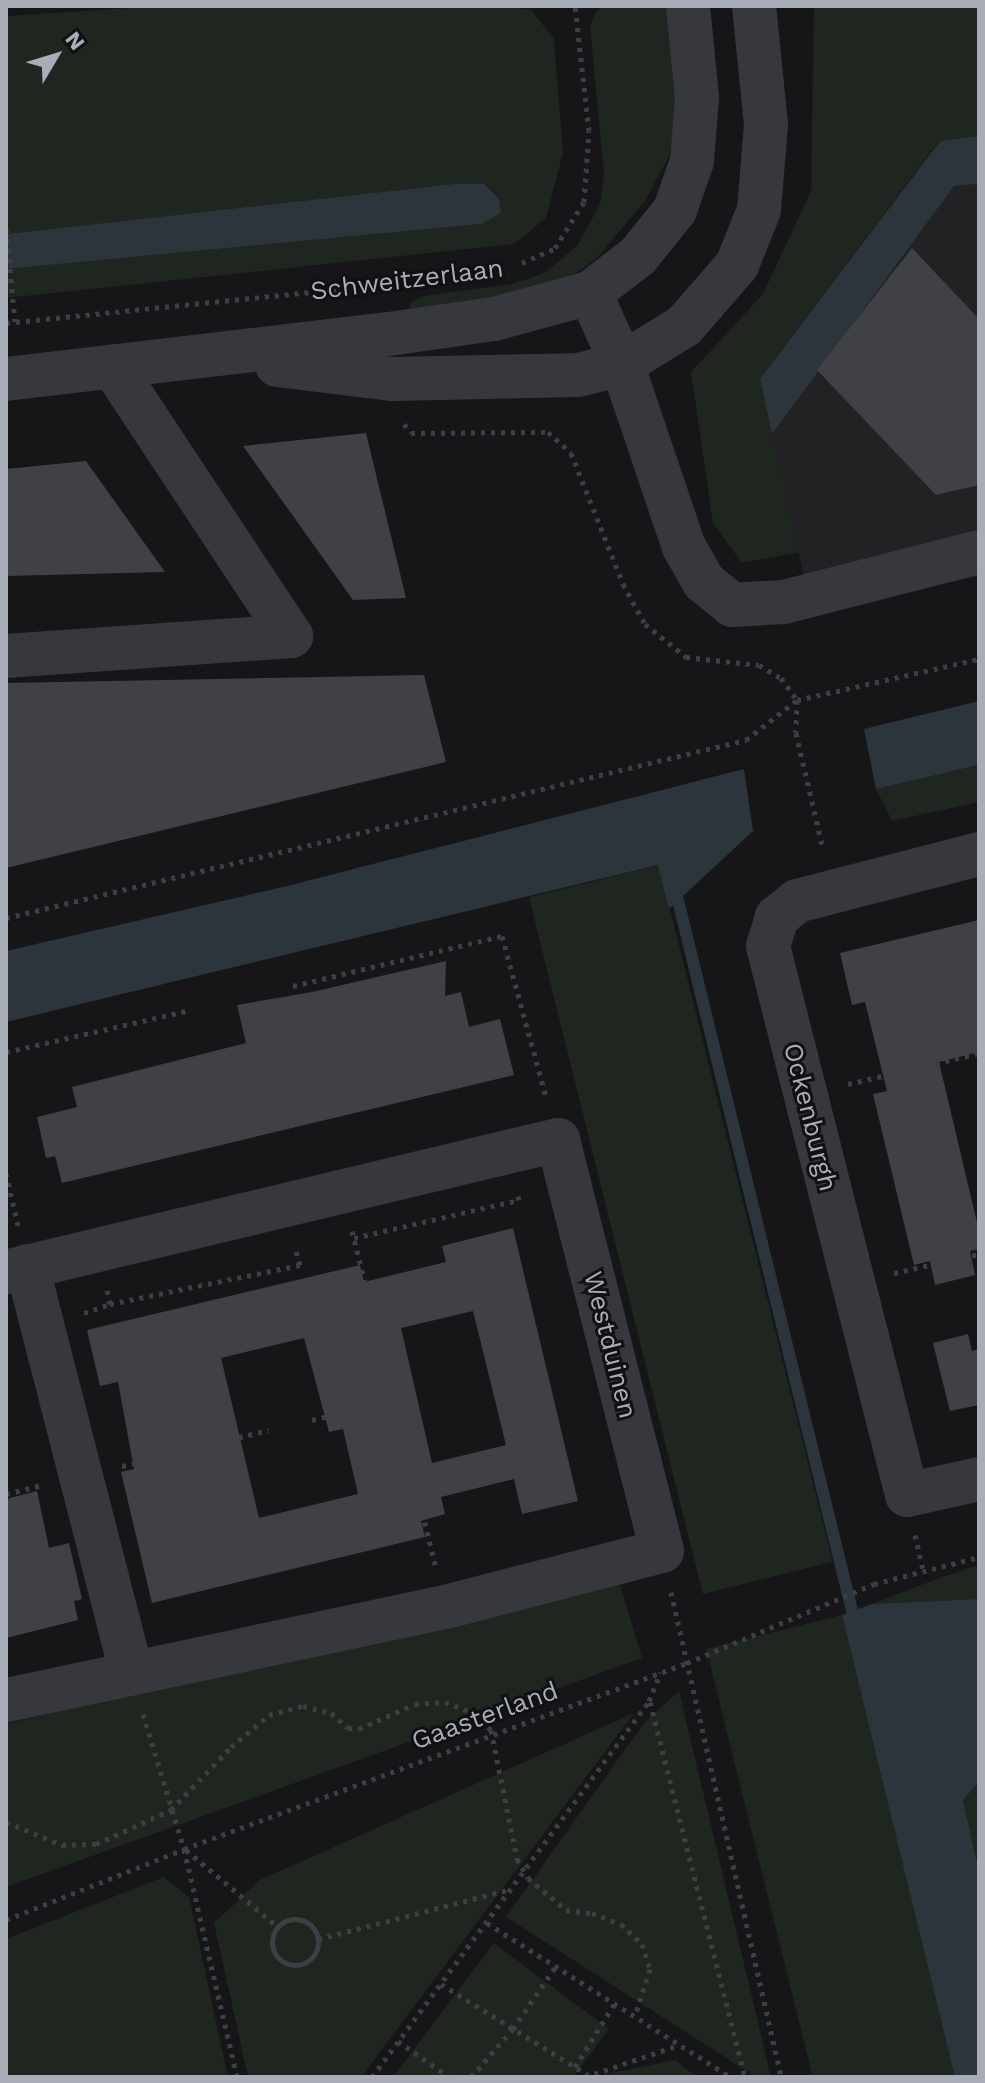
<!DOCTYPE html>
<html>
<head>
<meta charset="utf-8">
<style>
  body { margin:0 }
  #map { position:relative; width:985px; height:2083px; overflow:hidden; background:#161618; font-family:"Work Sans",sans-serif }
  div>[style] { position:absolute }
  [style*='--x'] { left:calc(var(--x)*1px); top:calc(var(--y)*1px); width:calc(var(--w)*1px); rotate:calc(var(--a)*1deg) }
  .built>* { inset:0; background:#222225 }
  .green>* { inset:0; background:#1e261f; transform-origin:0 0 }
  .water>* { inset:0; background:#2c353c }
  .stream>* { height:12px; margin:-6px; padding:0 6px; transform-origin:6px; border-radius:6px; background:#2c353c }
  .building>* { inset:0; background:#404145 }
  .path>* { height:5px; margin-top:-2.5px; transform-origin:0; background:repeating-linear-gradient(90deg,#3d3f44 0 4px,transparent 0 10px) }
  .path>.ring { margin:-2.5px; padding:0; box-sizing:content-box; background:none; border:5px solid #3d3f44; border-radius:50% }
  .minor>* { height:44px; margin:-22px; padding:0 22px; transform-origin:22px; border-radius:22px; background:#37383d }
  span { translate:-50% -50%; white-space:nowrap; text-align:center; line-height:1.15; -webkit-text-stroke:6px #111113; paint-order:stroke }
  .street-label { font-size:26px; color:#a8adb8 }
  .frame { position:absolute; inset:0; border:8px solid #a8adb8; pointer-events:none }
  .north { position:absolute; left:16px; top:16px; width:80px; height:80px; -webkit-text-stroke:6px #111113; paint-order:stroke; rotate:52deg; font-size:22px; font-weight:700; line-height:32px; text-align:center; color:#a8adb8 }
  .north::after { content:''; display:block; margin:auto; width:28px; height:36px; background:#a8adb8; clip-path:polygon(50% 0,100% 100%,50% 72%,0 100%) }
</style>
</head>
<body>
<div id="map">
  <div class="built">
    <div style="clip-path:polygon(979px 184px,979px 576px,812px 612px,772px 434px,906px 241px,954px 186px)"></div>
  </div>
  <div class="green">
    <div style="clip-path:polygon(162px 6px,502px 6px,531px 10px,554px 39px,563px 153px,546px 218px,514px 244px,6px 298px,6px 269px,480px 224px,454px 184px,6px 234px,6px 16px)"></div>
    <div style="clip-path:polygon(604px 6px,665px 6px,678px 29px,684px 82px,669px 156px,645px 201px,596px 259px,559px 285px,527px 300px,408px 311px,411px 302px,424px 296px,512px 284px,545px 273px,578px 245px,600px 204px,604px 174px,590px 26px,595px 13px)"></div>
    <div style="clip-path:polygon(814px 6px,979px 6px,979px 136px,939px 141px,760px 379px,799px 552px,742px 563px,713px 523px,691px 372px,763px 294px,811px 191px)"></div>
    <div style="clip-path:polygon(979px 765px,979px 802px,892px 821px,876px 789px)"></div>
    <div style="left:659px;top:865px;width:718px;height:134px;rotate:76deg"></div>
    <div style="clip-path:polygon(979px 1565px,979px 1599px,872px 1604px,942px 1577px)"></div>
    <div style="clip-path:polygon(617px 1574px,642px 1658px,6px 1887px,6px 1724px)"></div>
    <div style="left:842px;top:1615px;width:476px;height:140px;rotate:76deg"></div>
    <div style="clip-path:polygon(679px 1691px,771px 2077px,756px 2077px,506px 1917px,644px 1723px)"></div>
    <div style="clip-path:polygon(634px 1713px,361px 2077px,248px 2077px,214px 1923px,260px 1880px)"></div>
    <div style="clip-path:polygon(979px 1782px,979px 1871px,963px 1800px)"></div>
    <div style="clip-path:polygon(164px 1877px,189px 1897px,228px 2077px,6px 2077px,6px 1939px)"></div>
    <div style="clip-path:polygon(494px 1943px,609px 2029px,573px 2077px,393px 2077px)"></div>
    <div style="clip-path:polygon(675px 2060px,697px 2077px,592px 2077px)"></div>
  </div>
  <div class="water">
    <div style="clip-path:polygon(979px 136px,979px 184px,954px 186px,772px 434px,760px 379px,940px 141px)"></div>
    <div style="clip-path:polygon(454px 184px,484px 184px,499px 199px,501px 213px,481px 224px,6px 269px,6px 234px)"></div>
    <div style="clip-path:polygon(979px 701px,979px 765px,876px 789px,864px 729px)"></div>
    <div style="clip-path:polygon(744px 769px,753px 831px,669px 909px,658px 865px,6px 1022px,6px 951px,287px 886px)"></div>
    <div style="clip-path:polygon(979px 1599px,979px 1782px,963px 1800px,979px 1871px,979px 2077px,955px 2077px,842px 1615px,872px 1604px)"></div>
  </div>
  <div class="stream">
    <div style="--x:675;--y:888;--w:761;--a:76.24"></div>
  </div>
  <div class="building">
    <div style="clip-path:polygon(912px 248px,979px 319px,979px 485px,936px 495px,817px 370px)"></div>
    <div style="clip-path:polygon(366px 433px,406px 598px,353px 600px,243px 446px)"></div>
    <div style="clip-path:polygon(86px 461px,165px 572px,6px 576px,6px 469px)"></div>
    <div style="clip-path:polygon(424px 675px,446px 762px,6px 868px,6px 683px)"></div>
    <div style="clip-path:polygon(979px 920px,979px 1052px,939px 1062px,979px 1231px,979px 1249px,970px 1251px,975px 1275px,935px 1285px,930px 1261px,914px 1265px,873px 1094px,887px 1091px,865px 1002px,852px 1005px,840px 953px)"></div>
    <div style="clip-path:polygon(446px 961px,445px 996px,461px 992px,469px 1027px,500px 1019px,514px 1075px,62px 1183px,55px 1156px,46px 1158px,37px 1117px,77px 1107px,72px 1087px,246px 1043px,237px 1005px,312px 992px)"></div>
    <div style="clip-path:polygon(evenodd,513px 1228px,578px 1501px,522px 1514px,514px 1479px,441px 1497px,445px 1514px,421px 1521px,425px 1537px,152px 1603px,121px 1472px,134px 1469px,118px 1382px,100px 1386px,87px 1330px,360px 1265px,364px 1282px,446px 1262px,442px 1246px,513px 1228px,473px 1311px,506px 1445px,432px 1463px,401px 1328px,473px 1311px,513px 1228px,304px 1338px,329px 1432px,343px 1429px,358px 1494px,259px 1518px,221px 1358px,304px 1338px)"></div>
    <div style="clip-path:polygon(968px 1334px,972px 1351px,979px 1349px,979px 1405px,950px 1411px,933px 1343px)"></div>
    <div style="clip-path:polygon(37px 1491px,49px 1548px,69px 1543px,82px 1599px,74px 1601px,78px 1620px,6px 1638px,6px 1499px)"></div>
  </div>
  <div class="path">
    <div style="--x:6;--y:229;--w:93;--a:84.5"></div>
    <div style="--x:522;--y:263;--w:36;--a:-24"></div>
    <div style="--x:555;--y:248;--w:54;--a:-57.8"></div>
    <div style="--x:584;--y:202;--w:71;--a:-86"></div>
    <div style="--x:589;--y:131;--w:126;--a:-96.4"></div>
    <div style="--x:6;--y:323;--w:419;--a:-5.8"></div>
    <div style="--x:404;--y:424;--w:11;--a:52"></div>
    <div style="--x:411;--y:433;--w:137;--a:-0.4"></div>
    <div style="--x:548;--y:432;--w:31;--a:42"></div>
    <div style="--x:571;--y:453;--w:141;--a:68.3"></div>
    <div style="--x:623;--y:584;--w:46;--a:61.2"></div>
    <div style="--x:645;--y:624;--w:53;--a:38.8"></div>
    <div style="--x:686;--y:657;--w:73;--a:6.3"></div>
    <div style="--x:759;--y:665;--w:26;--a:31"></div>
    <div style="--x:781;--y:678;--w:27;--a:54"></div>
    <div style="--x:797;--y:700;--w:187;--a:-12.7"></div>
    <div style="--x:797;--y:700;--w:33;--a:92"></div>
    <div style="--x:796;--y:733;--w:119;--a:76.9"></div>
    <div style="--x:6;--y:918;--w:761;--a:-13.53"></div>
    <div style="--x:746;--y:740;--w:65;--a:-38.1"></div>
    <div style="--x:293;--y:986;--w:215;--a:-13.5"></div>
    <div style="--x:502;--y:936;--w:170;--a:74.7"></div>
    <div style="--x:6;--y:1052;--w:186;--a:-12.8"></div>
    <div style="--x:848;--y:1084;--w:135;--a:-13.3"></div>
    <div style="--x:6;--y:1173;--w:54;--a:77.2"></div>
    <div style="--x:352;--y:1231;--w:346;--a:76"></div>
    <div style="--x:354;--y:1238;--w:169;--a:-13"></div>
    <div style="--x:519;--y:1200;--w:6;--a:-108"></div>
    <div style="--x:894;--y:1273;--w:87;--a:-12.6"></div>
    <div style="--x:110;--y:1304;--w:194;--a:-11.6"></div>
    <div style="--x:300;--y:1265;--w:18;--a:-106"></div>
    <div style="--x:84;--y:1313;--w:28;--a:-19"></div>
    <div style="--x:110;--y:1304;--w:14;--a:-102"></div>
    <div style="--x:312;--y:1420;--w:85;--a:-13.5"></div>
    <div style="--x:122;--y:1466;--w:151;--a:-13.8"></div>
    <div style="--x:6;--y:1494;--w:34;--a:-14"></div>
    <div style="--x:915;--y:1535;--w:37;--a:77"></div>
    <div style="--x:671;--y:1592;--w:497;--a:77.2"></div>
    <div style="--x:650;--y:1702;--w:387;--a:75.8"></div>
    <div style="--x:143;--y:1714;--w:141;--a:73.1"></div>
    <div style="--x:184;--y:1849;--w:234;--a:76.9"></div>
    <div style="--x:6;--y:1822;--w:61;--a:22.3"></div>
    <div style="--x:62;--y:1845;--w:34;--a:-2"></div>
    <div style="--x:96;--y:1844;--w:82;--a:-24.4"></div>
    <div style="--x:171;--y:1810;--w:87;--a:-46.4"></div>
    <div style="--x:231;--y:1747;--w:50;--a:-40.1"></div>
    <div style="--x:269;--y:1715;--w:35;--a:-15"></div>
    <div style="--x:303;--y:1706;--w:29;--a:14"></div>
    <div style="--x:331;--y:1713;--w:23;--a:41"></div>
    <div style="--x:348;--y:1728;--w:11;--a:5"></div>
    <div style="--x:359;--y:1729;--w:61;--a:-24.1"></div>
    <div style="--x:415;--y:1704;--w:30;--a:-4"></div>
    <div style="--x:445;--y:1702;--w:31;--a:21"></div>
    <div style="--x:474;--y:1713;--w:24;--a:45"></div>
    <div style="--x:491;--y:1730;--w:132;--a:78.6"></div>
    <div style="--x:517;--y:1859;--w:22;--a:60"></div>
    <div style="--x:528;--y:1878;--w:50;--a:40.1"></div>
    <div style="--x:566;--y:1910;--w:26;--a:7"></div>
    <div style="--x:592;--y:1913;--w:31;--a:21"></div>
    <div style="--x:621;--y:1924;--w:29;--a:44"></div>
    <div style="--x:642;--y:1944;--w:26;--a:72"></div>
    <div style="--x:650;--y:1969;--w:49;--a:107.7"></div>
    <div style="--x:186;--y:1850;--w:120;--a:39.9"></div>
    <div class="ring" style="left:272px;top:1919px;width:41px;height:41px"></div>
    <div style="--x:6;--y:1920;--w:192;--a:-21.7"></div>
    <div style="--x:184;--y:1849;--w:536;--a:-20.29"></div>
    <div style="--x:687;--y:1663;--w:203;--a:-22.9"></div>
    <div style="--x:874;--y:1584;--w:108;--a:-14.4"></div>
    <div style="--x:487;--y:1923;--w:289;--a:32.3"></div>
    <div style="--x:318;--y:1939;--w:200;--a:-14.5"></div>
    <div style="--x:441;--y:1984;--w:173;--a:31.8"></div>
    <div style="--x:398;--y:2041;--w:62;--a:35.2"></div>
    <div style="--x:575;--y:2067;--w:75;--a:-58"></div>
    <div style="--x:372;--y:2077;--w:467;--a:-53.6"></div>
    <div style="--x:649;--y:1701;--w:31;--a:-68"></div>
    <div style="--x:471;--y:2077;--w:64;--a:-48.8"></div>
    <div style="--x:513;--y:2029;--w:76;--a:-55.7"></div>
    <div style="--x:585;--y:2077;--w:99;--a:-18.8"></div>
  </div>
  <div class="minor">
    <div style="--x:590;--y:293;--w:78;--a:65.7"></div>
    <div style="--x:622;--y:364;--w:193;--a:71.3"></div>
    <div style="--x:684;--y:547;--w:40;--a:60.3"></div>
    <div style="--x:704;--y:582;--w:36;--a:39"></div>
    <div style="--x:732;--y:605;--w:52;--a:-3.3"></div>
    <div style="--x:784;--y:602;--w:201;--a:-14.4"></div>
    <div style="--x:277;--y:365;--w:117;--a:6.9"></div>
    <div style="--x:393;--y:379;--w:185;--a:-1.2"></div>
    <div style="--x:578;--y:375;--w:45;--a:-14"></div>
    <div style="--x:622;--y:364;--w:73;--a:-31.5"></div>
    <div style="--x:684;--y:326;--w:81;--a:-49"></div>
    <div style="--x:737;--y:265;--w:59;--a:-68.2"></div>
    <div style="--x:759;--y:210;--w:86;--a:-85.3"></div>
    <div style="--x:766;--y:124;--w:119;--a:-95.8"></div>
    <div style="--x:6;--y:379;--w:386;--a:-6.7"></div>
    <div style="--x:389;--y:334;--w:106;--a:-8.1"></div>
    <div style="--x:494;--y:319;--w:99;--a:-15.2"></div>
    <div style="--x:590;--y:293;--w:61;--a:-37.6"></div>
    <div style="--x:638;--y:256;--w:59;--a:-51.2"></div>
    <div style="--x:675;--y:210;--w:52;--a:-70.9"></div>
    <div style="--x:692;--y:161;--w:63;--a:-85.5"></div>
    <div style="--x:697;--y:98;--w:92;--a:-95.6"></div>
    <div style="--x:6;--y:656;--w:286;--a:-4"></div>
    <div style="--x:291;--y:636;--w:323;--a:-123.5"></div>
    <div style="--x:979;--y:854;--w:188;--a:165.5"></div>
    <div style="--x:797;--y:901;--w:26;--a:141"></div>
    <div style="--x:777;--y:917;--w:30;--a:107"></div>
    <div style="--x:768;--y:946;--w:566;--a:75.79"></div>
    <div style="--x:907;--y:1495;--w:74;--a:-12.5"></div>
    <div style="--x:27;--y:1266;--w:419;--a:75.6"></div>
    <div style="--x:6;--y:1272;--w:568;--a:-13.45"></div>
    <div style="--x:558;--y:1140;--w:424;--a:75.8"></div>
    <div style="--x:662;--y:1551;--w:224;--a:165.5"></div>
    <div style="--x:445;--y:1607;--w:449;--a:168"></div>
  </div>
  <div class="street-label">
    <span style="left:407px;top:280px;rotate:-7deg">Schweitzerlaan</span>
    <span style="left:810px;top:1117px;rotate:76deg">Ockenburgh</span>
    <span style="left:610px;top:1345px;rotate:76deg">Westduinen</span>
    <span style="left:485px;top:1716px;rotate:-20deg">Gaasterland</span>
  </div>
  <div class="frame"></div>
  <div class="north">N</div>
</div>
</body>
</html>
